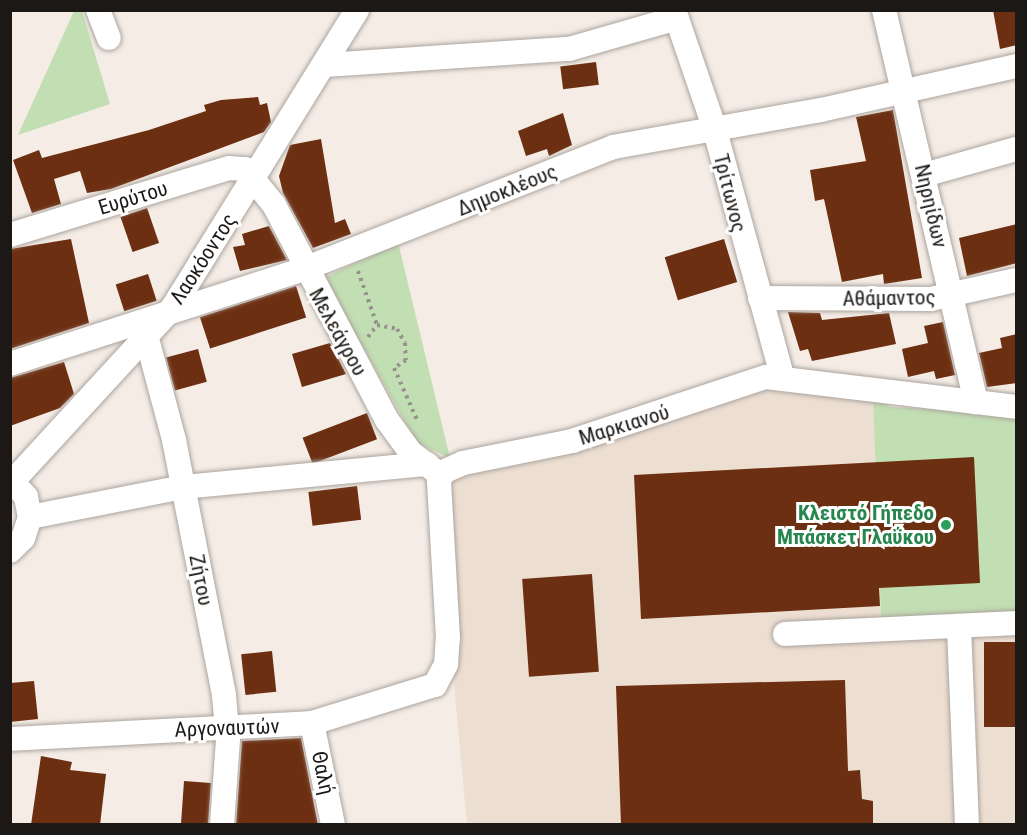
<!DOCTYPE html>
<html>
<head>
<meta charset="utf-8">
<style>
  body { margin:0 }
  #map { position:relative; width:1027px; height:835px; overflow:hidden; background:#f4ece5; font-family:"Roboto Condensed",sans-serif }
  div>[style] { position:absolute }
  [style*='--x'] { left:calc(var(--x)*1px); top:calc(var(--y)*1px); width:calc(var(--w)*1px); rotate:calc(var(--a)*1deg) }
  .built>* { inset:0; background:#edded2 }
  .green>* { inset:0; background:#c2deb3 }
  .building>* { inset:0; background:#6d2f11; transform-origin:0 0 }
  .path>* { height:4px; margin-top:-2px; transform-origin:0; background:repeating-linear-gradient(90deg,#97918d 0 3px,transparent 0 7.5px) }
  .roads { filter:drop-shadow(0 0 2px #aca49e) drop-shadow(0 0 2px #aca49e) }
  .minor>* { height:24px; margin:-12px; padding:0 12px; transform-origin:12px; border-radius:12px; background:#fff }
  .dots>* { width:16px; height:16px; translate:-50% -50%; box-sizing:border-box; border:3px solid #fff; border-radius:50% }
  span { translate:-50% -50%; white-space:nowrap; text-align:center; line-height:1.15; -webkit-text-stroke:6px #fff; paint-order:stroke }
  .street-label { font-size:21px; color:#1b1816 }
  .leisure-label { font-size:21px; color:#27864d; font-weight:700 }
  .right { translate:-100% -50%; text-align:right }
  .frame { position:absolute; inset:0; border:12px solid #1b1816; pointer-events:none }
</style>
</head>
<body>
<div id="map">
  <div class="built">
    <div style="clip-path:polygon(780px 384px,873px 396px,881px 619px,1016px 614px,1016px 824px,467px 824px,455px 695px,452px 481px,486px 466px)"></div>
  </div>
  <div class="green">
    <div style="clip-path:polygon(74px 11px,82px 11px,110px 104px,18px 135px)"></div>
    <div style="clip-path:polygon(398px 242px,450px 458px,417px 443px,324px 278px)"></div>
    <div style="clip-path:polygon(873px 396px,890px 407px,1016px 413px,1016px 614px,881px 619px)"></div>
  </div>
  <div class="building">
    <div style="clip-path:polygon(993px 10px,1017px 10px,1017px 45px,1000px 49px)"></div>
    <div style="left:596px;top:62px;width:23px;height:36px;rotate:83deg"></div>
    <div style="clip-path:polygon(258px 97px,260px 105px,267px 103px,271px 122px,264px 132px,111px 189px,87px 193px,80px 171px,54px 179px,61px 204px,32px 213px,13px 160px,39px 150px,42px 158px,149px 130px,206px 111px,204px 105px,221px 100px)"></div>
    <div style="clip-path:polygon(893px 110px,922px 278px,884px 284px,883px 274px,842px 282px,824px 199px,815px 201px,810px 170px,866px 161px,856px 117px)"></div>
    <div style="clip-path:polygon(563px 113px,572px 145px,549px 156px,547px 149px,526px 156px,518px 131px)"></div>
    <div style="clip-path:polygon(321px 139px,335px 223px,345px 219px,351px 234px,313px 248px,283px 193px,279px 176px,290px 145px)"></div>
    <div style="left:147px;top:208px;width:37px;height:28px;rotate:71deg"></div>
    <div style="clip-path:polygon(1017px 224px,1017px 263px,967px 276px,959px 238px)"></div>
    <div style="clip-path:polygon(269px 226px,287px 260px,240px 271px,233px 247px,245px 245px,242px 234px)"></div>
    <div style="clip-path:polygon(71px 239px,89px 323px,10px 349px,10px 249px)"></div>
    <div style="left:724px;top:239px;width:45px;height:62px;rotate:73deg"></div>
    <div style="left:148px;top:274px;width:28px;height:34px;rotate:72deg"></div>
    <div style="left:296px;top:286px;width:33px;height:101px;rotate:72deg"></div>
    <div style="clip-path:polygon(788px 312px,820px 313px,822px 320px,889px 313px,896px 344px,812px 361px,808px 349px,800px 351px)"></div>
    <div style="clip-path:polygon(943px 322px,955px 375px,936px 379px,934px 371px,908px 377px,902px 349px,928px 343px,924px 326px)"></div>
    <div style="clip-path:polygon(1017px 334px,1017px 383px,987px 387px,979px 353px,1002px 348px,1000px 338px)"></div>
    <div style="clip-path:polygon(330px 343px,346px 374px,302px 387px,292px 354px)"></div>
    <div style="left:198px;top:349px;width:34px;height:33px;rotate:75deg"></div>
    <div style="clip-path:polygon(64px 362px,74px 394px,60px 408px,10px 426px,10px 378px)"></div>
    <div style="left:367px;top:413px;width:28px;height:69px;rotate:69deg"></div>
    <div style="clip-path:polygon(974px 457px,980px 583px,879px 588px,880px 606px,641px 619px,634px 475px)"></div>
    <div style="left:357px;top:486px;width:34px;height:49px;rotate:83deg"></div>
    <div style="left:592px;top:574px;width:98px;height:70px;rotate:86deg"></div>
    <div style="left:1017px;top:642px;width:85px;height:33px;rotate:90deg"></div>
    <div style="left:272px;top:651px;width:41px;height:31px;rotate:84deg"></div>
    <div style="clip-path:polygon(845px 680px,848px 771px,860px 770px,862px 799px,873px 801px,873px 825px,621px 825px,616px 686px)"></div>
    <div style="clip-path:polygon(34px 681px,38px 719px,10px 722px,10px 683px)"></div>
    <div style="clip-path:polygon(301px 738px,318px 825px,236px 825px,242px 741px)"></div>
    <div style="clip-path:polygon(41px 756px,72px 762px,70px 770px,106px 774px,100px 825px,31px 825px)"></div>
    <div style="left:184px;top:781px;width:27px;height:44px;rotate:4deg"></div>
  </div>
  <div class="path">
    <div style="--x:358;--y:271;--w:57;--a:70.6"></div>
    <div style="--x:377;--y:325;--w:20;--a:11"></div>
    <div style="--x:397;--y:329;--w:16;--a:60"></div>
    <div style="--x:405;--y:343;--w:17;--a:87"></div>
    <div style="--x:406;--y:360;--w:14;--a:146"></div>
    <div style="--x:394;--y:368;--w:59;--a:66"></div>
    <div style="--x:368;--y:337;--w:15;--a:-53"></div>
  </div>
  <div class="roads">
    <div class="minor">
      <div style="--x:98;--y:10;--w:30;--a:69"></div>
      <div style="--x:674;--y:10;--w:124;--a:71.1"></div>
      <div style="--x:714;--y:127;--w:258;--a:74.7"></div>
      <div style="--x:884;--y:10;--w:403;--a:76.8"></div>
      <div style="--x:325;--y:65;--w:245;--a:-3.8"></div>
      <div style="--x:569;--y:49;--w:112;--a:-16"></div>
      <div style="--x:924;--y:175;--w:96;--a:-15.8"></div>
      <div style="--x:10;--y:235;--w:229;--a:-17"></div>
      <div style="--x:229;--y:168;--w:16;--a:4"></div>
      <div style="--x:245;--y:169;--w:46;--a:51.1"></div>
      <div style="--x:274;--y:205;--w:243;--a:62.3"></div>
      <div style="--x:387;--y:420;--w:39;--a:54"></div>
      <div style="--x:410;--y:452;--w:39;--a:37"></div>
      <div style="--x:760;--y:298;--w:171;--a:0.3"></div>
      <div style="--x:931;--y:299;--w:87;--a:-12.6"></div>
      <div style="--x:147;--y:339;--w:105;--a:75"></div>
      <div style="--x:174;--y:440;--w:261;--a:78.9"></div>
      <div style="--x:224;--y:696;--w:43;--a:84.7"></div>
      <div style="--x:228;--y:739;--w:85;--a:94"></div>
      <div style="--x:10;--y:364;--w:309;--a:-17.9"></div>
      <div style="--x:304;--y:269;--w:332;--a:-21.5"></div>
      <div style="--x:613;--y:147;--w:211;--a:-10.1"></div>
      <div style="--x:821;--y:110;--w:200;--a:-12.7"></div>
      <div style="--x:10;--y:479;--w:24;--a:48"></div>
      <div style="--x:26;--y:497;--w:20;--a:79"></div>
      <div style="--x:30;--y:517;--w:22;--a:108"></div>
      <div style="--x:23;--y:538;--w:18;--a:135"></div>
      <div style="--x:13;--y:481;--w:236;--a:-47.4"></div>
      <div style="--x:173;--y:307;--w:349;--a:-58.2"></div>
      <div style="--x:30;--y:517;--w:156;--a:-11.1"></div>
      <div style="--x:183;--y:487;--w:245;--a:-5.4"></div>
      <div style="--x:959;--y:627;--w:197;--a:87.7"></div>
      <div style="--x:785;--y:634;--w:231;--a:-2.7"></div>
      <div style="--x:312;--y:723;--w:103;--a:78.3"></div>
      <div style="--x:10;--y:739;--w:302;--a:-3"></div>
      <div style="--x:312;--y:723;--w:129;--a:-17.2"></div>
      <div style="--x:435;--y:685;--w:24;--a:-62"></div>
      <div style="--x:446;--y:664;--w:26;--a:-86"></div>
      <div style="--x:448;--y:638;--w:157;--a:-93.3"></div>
      <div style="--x:439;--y:481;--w:10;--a:-66"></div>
      <div style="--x:443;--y:472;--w:22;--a:-24"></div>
      <div style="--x:463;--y:463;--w:111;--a:-11.4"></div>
      <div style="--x:572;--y:441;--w:204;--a:-18.3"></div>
      <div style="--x:766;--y:377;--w:252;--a:6.8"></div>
    </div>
  </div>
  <div class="dots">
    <div style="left:946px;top:525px;background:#2e9e5b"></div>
  </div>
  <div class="street-label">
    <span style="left:507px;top:190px;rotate:-22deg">Δημοκλέους</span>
    <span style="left:730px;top:193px;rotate:76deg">Τρίτωνος</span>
    <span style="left:133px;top:198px;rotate:-17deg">Ευρύτου</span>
    <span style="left:931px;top:206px;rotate:77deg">Νηρηίδων</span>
    <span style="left:203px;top:259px;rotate:-57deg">Λαοκόοντος</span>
    <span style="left:889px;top:298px;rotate:-1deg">Αθάμαντος</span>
    <span style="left:338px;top:332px;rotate:61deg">Μελεάγρου</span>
    <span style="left:624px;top:425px;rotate:-17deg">Μαρκιανού</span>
    <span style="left:201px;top:580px;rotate:79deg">Ζήτου</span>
    <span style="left:227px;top:728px;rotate:-2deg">Αργοναυτών</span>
    <span style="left:323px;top:773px;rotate:78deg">Θαλή</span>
  </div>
  <div class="leisure-label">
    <span class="right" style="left:934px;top:525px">Κλειστό Γήπεδο<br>Μπάσκετ Γλαΰκου</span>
  </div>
  <div class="frame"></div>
</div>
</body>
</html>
